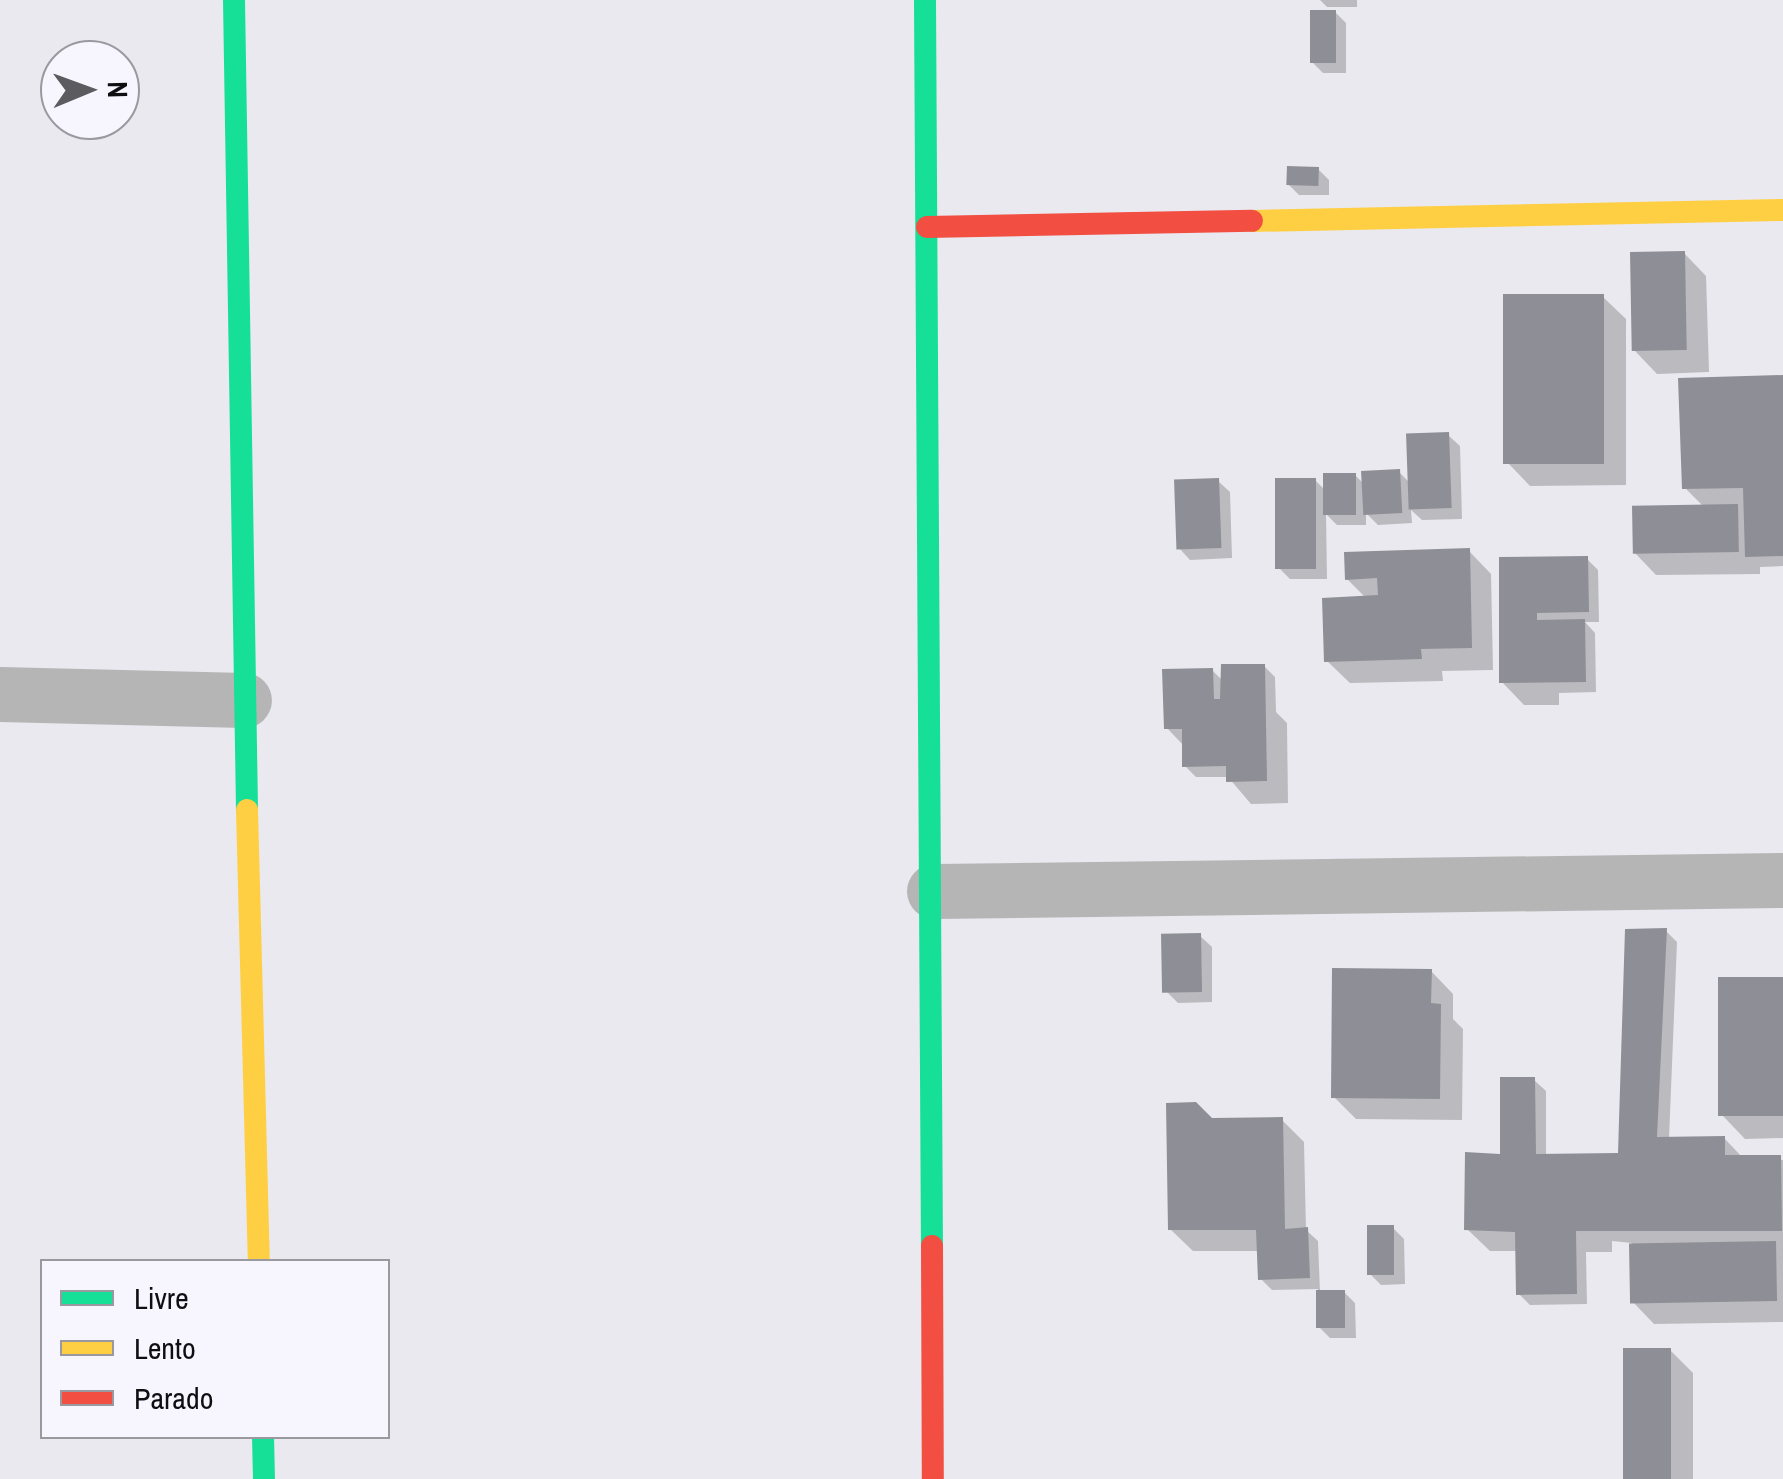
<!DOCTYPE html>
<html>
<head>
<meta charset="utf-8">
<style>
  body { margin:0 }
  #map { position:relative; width:1783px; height:1479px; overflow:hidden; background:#eae9ef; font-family:"Archivo Narrow",sans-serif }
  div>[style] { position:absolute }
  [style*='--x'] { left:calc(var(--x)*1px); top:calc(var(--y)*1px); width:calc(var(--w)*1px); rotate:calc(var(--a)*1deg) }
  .shadow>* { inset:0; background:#0003 }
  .building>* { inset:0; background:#8e8e96; transform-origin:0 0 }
  .street>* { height:55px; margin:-27.5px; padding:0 27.5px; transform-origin:27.5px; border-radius:27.5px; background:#b6b5b6 }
  .fast>* { height:22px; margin:-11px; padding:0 11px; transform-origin:11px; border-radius:11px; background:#16e098 }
  .slow>* { height:22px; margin:-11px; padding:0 11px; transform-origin:11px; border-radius:11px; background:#ffcf43 }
  .jam>* { height:22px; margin:-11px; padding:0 11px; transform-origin:11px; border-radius:11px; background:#f24e42 }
  span { translate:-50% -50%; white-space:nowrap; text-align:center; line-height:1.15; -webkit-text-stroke:10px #f7f5fe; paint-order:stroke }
  .legend { position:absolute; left:40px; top:1259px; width:350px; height:180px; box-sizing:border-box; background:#f7f5fe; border:2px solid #9a999f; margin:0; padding:12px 18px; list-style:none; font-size:30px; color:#0f0e11 }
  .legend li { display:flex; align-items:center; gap:20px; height:50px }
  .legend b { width:50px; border:2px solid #9a999f }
  .north { position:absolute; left:40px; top:40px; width:100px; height:100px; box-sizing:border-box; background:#f7f5fe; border:2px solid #9a999f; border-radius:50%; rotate:89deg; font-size:28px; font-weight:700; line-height:40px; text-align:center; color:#0f0e11 }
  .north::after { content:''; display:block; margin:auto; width:35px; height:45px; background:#5c5b5f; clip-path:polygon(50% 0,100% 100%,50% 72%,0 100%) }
</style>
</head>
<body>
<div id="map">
  <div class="shadow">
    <div style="clip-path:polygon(1320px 0,1357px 0,1357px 7px,1327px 7px)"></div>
    <div style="clip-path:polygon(1335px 12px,1346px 23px,1346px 73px,1323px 73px,1312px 62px)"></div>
    <div style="clip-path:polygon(1318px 169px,1329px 180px,1329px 195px,1299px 195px,1288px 184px)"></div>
    <div style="clip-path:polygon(1684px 253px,1706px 276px,1709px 372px,1657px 374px,1635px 351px)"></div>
    <div style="clip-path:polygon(1603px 297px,1626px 319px,1626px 485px,1530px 486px,1508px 463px)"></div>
    <div style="clip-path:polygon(1783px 378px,1783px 566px,1760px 567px,1760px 574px,1656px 575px,1634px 552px,1705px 508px,1685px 488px)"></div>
    <div style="clip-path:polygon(1448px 435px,1460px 446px,1462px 519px,1422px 520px,1411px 510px,1412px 523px,1378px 525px,1366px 513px,1366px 525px,1337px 525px,1326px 514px,1327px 579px,1290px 579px,1279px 568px,1315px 480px,1326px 491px,1355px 475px,1365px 485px,1399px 472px,1410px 483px)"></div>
    <div style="clip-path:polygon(1218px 481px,1230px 492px,1232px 558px,1190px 560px,1179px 548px)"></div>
    <div style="clip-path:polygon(1469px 551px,1491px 574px,1493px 670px,1442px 671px,1443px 681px,1350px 683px,1327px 661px,1366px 598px,1347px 579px)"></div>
    <div style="clip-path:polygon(1502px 559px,1587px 559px,1598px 570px,1599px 622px,1585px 622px,1595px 633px,1596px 692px,1559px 693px,1559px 705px,1524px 705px,1502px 682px)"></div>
    <div style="clip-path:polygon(1264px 666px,1275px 677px,1276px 712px,1287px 723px,1288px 803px,1251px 804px,1228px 777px,1196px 777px,1185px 766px,1184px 746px,1167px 728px,1212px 670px,1223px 681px)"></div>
    <div style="clip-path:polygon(1666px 931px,1677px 942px,1669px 1139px,1724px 1138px,1743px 1158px,1783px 1160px,1783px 1322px,1654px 1324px,1632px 1301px,1632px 1243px,1612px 1241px,1612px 1252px,1586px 1252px,1587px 1304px,1530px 1305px,1519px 1294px,1518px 1251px,1490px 1251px,1467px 1229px,1534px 1080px,1546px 1091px,1546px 1156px,1620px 1156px)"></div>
    <div style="clip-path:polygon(1200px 936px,1212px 947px,1212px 1002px,1178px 1003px,1167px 992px)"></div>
    <div style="clip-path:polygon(1431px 971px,1453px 994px,1453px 1019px,1463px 1029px,1462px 1120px,1356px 1119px,1334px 1097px)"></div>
    <div style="clip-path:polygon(1783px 980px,1783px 1138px,1745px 1139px,1723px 1116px)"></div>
    <div style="clip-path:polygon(1282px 1120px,1304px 1142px,1306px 1230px,1318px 1241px,1320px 1292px,1344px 1292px,1355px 1303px,1356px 1338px,1330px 1338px,1319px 1327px,1318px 1289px,1272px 1290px,1261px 1279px,1260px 1251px,1193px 1251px,1170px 1229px,1211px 1121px)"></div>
    <div style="clip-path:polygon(1393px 1228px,1404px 1239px,1405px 1284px,1381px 1285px,1370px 1274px)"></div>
    <div style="clip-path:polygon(1670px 1350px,1693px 1373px,1693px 1479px,1626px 1479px)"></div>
  </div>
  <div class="building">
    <div style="left:1310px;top:10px;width:26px;height:53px"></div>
    <div style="left:1287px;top:166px;width:32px;height:19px;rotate:2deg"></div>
    <div style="left:1685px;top:251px;width:99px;height:55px;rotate:89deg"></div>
    <div style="left:1604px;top:294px;width:170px;height:101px;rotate:90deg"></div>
    <div style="clip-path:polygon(1783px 375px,1783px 556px,1745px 557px,1743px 488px,1682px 489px,1678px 378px)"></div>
    <div style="left:1449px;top:432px;width:76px;height:43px;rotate:88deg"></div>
    <div style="left:1400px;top:469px;width:44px;height:39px;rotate:87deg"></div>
    <div style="left:1323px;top:473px;width:33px;height:42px"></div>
    <div style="left:1219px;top:478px;width:70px;height:45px;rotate:88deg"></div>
    <div style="left:1275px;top:478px;width:41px;height:91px"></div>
    <div style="left:1738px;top:504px;width:48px;height:106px;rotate:89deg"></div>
    <div style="clip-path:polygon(1470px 548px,1472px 648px,1421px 649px,1422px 659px,1324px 662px,1322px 598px,1378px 595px,1377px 578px,1345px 580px,1344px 552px)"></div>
    <div style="clip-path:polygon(1588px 556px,1589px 612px,1537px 613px,1537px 620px,1585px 619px,1586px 682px,1499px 683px,1499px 557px)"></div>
    <div style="clip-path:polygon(1221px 664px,1265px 664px,1267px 781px,1226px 782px,1226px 766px,1182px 767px,1182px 729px,1164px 729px,1162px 669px,1213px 668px,1214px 699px,1220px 699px)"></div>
    <div style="clip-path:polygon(1667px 928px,1657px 1137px,1725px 1136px,1725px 1155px,1781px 1155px,1782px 1231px,1576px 1231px,1577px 1294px,1516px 1295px,1515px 1232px,1464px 1230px,1465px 1152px,1500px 1154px,1500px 1077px,1535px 1077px,1536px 1154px,1618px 1153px,1625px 929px)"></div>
    <div style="left:1201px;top:933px;width:59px;height:40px;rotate:89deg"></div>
    <div style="clip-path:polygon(1332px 968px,1432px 969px,1431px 1003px,1441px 1004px,1440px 1099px,1331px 1098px)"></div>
    <div style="left:1783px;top:977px;width:139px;height:65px;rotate:90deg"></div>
    <div style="clip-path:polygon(1196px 1102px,1212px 1118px,1283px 1117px,1285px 1229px,1308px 1227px,1310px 1278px,1258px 1280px,1256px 1230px,1168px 1230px,1166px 1103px)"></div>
    <div style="left:1367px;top:1225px;width:27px;height:50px"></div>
    <div style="left:1776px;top:1241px;width:60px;height:147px;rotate:89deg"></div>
    <div style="left:1316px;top:1290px;width:29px;height:38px"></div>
    <div style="left:1623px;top:1348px;width:48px;height:131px"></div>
  </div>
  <div class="street">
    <div style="--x:0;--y:694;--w:244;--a:1.4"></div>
    <div style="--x:934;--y:891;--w:849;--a:-0.74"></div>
  </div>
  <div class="fast">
    <div style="--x:234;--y:0;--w:810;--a:89.08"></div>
    <div style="--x:925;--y:0;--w:1246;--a:89.68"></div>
    <div style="--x:263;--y:1436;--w:43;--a:88.7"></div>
  </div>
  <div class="slow">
    <div style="--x:1252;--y:221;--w:531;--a:-1.19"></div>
    <div style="--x:247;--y:810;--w:452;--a:88.5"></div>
  </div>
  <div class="jam">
    <div style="--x:927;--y:227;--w:325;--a:-1.1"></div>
    <div style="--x:932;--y:1246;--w:233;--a:89.8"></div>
  </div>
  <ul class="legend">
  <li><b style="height:12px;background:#16e098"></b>Livre</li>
  <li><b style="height:12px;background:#ffcf43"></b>Lento</li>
  <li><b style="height:12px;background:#f24e42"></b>Parado</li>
  </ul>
  <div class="north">N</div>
</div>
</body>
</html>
